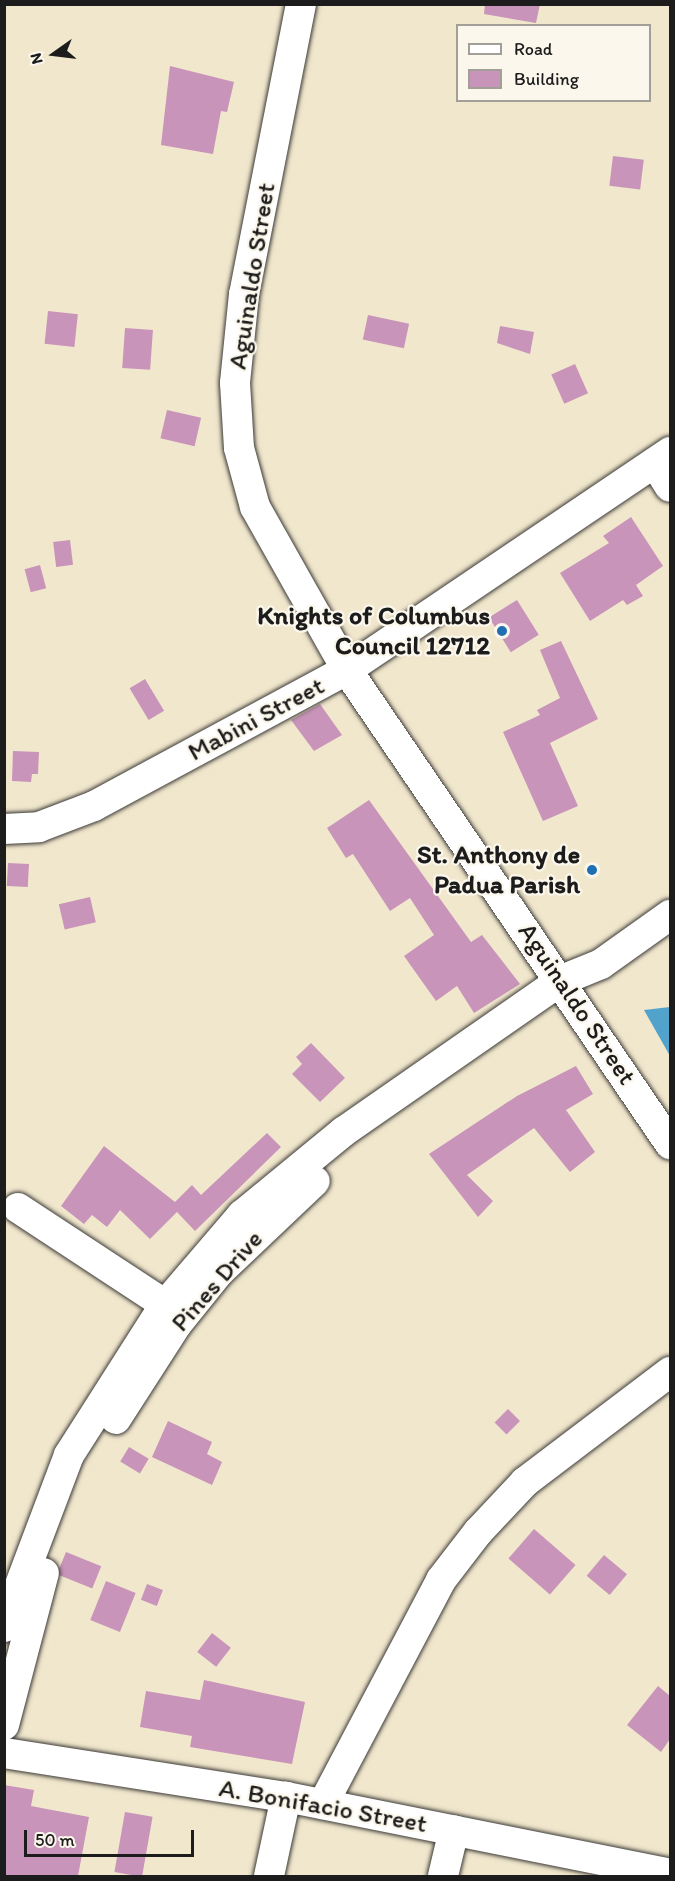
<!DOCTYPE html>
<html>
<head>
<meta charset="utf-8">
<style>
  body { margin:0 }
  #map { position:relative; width:675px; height:1881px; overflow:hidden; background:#f1e7cd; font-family:Itim,sans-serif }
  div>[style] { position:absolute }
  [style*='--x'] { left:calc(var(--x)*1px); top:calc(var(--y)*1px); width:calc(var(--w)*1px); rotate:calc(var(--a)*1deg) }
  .water>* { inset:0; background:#51a3cc }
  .building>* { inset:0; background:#c994b9; transform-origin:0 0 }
  .roads { filter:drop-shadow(0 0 2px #3c3a37) drop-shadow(0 0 2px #3c3a37) }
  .minor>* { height:30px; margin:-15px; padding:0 15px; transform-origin:15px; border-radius:15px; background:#fff }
  .dots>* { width:16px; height:16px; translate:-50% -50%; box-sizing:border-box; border:3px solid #fbf7ec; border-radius:50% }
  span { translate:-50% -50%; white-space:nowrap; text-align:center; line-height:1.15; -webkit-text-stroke:4.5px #fbf7ec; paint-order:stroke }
  .street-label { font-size:26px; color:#1c1c1c }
  .poi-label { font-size:26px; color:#1c1c1c; font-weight:700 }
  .right { translate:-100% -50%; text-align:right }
  .frame { position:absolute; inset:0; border:6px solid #1c1c1c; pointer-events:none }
  .legend { position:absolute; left:456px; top:24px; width:195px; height:78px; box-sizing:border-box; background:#fbf7ec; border:2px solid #a29f99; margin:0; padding:8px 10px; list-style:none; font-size:18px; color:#1c1c1c }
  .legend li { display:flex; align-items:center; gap:12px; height:30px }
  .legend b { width:30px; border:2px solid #a29f99 }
  .north { position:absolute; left:24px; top:24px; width:60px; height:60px; -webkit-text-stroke:4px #fbf7ec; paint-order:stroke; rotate:256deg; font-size:16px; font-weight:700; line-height:24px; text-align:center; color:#1c1c1c }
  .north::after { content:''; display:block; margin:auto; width:21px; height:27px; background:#1c1c1c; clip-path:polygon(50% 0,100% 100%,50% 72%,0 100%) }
  .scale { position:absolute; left:24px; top:1830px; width:170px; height:27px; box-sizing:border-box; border:3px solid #1c1c1c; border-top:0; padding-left:8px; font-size:18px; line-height:21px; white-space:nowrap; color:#1c1c1c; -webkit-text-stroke:4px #fbf7ec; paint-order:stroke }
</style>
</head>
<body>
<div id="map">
  <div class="water">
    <div style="clip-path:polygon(670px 1007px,670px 1056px,644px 1010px)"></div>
  </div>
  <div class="building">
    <div style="clip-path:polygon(485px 4px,540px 4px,536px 23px,484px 14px)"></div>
    <div style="clip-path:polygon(170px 66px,234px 82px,227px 112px,221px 111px,213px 154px,161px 145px)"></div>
    <div style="left:613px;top:156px;width:31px;height:30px;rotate:7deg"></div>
    <div style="left:48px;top:311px;width:30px;height:33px;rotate:6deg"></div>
    <div style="left:368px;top:315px;width:42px;height:25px;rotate:12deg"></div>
    <div style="clip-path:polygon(500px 326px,534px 332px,530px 354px,497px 343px)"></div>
    <div style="left:125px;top:328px;width:28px;height:40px;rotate:4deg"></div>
    <div style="left:575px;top:364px;width:32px;height:26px;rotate:66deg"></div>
    <div style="left:167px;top:410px;width:35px;height:29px;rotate:13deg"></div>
    <div style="clip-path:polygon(631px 517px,663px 566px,636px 585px,643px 596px,627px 605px,623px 600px,590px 621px,560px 573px,609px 543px,603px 536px)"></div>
    <div style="left:70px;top:540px;width:25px;height:17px;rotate:83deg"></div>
    <div style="left:40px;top:565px;width:24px;height:16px;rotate:75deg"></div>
    <div style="left:517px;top:600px;width:41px;height:33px;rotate:58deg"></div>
    <div style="clip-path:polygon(561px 641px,598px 719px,550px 743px,578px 806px,543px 821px,503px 732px,540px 715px,537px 710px,560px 698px,540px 650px)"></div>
    <div style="left:145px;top:679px;width:37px;height:18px;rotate:59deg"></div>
    <div style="clip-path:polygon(320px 704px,342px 735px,314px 751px,291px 720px)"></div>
    <div style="clip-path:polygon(13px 751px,39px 752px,38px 774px,32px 774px,31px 782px,12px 781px)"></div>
    <div style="clip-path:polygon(369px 800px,471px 942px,482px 935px,520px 984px,474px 1013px,457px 986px,436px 1001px,404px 956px,434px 935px,410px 898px,390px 911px,353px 854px,346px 858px,327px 828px)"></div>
    <div style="left:8px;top:863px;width:21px;height:23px;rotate:3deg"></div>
    <div style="left:90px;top:897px;width:26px;height:32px;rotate:77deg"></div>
    <div style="clip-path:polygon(311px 1043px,345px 1078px,320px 1102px,292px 1074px,302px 1064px,296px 1057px)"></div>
    <div style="clip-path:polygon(576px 1066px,593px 1094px,566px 1110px,595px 1152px,570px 1172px,534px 1128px,467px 1175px,493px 1201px,478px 1217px,429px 1154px,517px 1096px)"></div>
    <div style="clip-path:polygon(267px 1133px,281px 1147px,195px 1231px,177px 1212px,150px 1239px,120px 1210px,107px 1227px,92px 1215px,84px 1224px,61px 1206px,104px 1146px,175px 1202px,192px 1185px,201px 1195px)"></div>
    <div style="left:508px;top:1409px;width:17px;height:19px;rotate:45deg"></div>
    <div style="clip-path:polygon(168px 1421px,212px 1442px,207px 1454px,222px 1462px,212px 1485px,152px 1457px)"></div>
    <div style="left:129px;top:1447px;width:23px;height:17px;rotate:31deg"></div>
    <div style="left:534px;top:1529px;width:55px;height:39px;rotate:41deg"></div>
    <div style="left:66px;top:1552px;width:38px;height:24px;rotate:22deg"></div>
    <div style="left:604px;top:1555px;width:30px;height:27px;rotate:40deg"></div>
    <div style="left:106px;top:1581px;width:32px;height:42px;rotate:22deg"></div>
    <div style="left:147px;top:1584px;width:17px;height:17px;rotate:21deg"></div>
    <div style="left:212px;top:1633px;width:24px;height:24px;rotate:38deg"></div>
    <div style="clip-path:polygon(204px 1680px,305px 1702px,292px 1764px,190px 1747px,192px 1736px,140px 1727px,146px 1691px,200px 1700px)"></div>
    <div style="clip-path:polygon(658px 1686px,670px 1696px,670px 1739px,661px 1752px,627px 1725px)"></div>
    <div style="clip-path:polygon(4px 1785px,34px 1790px,31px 1806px,89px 1817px,78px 1876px,4px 1876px)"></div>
    <div style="left:125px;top:1812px;width:28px;height:61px;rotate:10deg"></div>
  </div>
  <div class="roads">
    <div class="minor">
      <div style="--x:301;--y:4;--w:296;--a:101.1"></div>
      <div style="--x:244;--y:294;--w:89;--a:95.8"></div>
      <div style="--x:235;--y:383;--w:65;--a:86.5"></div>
      <div style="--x:239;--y:448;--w:61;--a:74.8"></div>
      <div style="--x:255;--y:507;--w:187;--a:60.6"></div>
      <div style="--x:347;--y:670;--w:574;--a:55.73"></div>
      <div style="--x:655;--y:463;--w:28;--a:58"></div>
      <div style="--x:4;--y:829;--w:35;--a:-3"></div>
      <div style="--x:39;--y:827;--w:59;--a:-20.9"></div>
      <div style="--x:94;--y:806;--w:287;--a:-28.3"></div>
      <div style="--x:347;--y:670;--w:390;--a:-34"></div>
      <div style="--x:18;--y:1208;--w:195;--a:33.3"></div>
      <div style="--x:116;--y:1419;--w:113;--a:-57.3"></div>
      <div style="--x:177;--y:1324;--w:67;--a:-51.1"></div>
      <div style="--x:219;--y:1272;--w:132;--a:-43.5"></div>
      <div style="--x:4;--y:1627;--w:184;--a:-69.3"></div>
      <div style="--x:69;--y:1455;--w:177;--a:-57.5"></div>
      <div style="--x:164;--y:1306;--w:120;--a:-49.4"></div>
      <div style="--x:242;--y:1215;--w:131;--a:-39.4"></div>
      <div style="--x:343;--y:1132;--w:267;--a:-34.8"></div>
      <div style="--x:562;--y:980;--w:42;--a:-22.3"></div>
      <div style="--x:601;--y:964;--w:85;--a:-35.4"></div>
      <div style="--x:4;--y:1725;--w:157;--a:-75.3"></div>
      <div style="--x:4;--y:1753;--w:285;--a:8.9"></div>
      <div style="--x:286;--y:1797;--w:392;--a:11.3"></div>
      <div style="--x:323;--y:1804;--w:253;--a:-62.2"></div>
      <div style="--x:441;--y:1580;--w:61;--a:-52.4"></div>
      <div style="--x:478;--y:1532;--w:69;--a:-46.8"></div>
      <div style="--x:525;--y:1482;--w:182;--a:-37.2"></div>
      <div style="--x:269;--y:1876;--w:81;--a:-77.9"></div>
      <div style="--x:443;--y:1876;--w:47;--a:-76.6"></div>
    </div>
  </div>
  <div class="dots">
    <div style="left:502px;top:631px;background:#1f6fb2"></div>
    <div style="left:592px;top:870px;background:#1f6fb2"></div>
  </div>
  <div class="street-label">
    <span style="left:252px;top:276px;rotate:-81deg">Aguinaldo Street</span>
    <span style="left:256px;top:719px;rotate:-28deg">Mabini Street</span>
    <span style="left:577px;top:1004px;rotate:56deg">Aguinaldo Street</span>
    <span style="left:217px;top:1281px;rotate:-49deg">Pines Drive</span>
    <span style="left:323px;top:1806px;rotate:10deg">A. Bonifacio Street</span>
  </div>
  <div class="poi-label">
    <span class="right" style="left:490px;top:631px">Knights of Columbus<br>Council 12712</span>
    <span class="right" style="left:580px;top:870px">St. Anthony de<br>Padua Parish</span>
  </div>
  <div class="frame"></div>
  <ul class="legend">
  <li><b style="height:8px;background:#fff"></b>Road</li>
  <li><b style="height:16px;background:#c994b9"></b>Building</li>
  </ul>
  <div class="north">N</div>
  <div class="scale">50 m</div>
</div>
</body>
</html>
